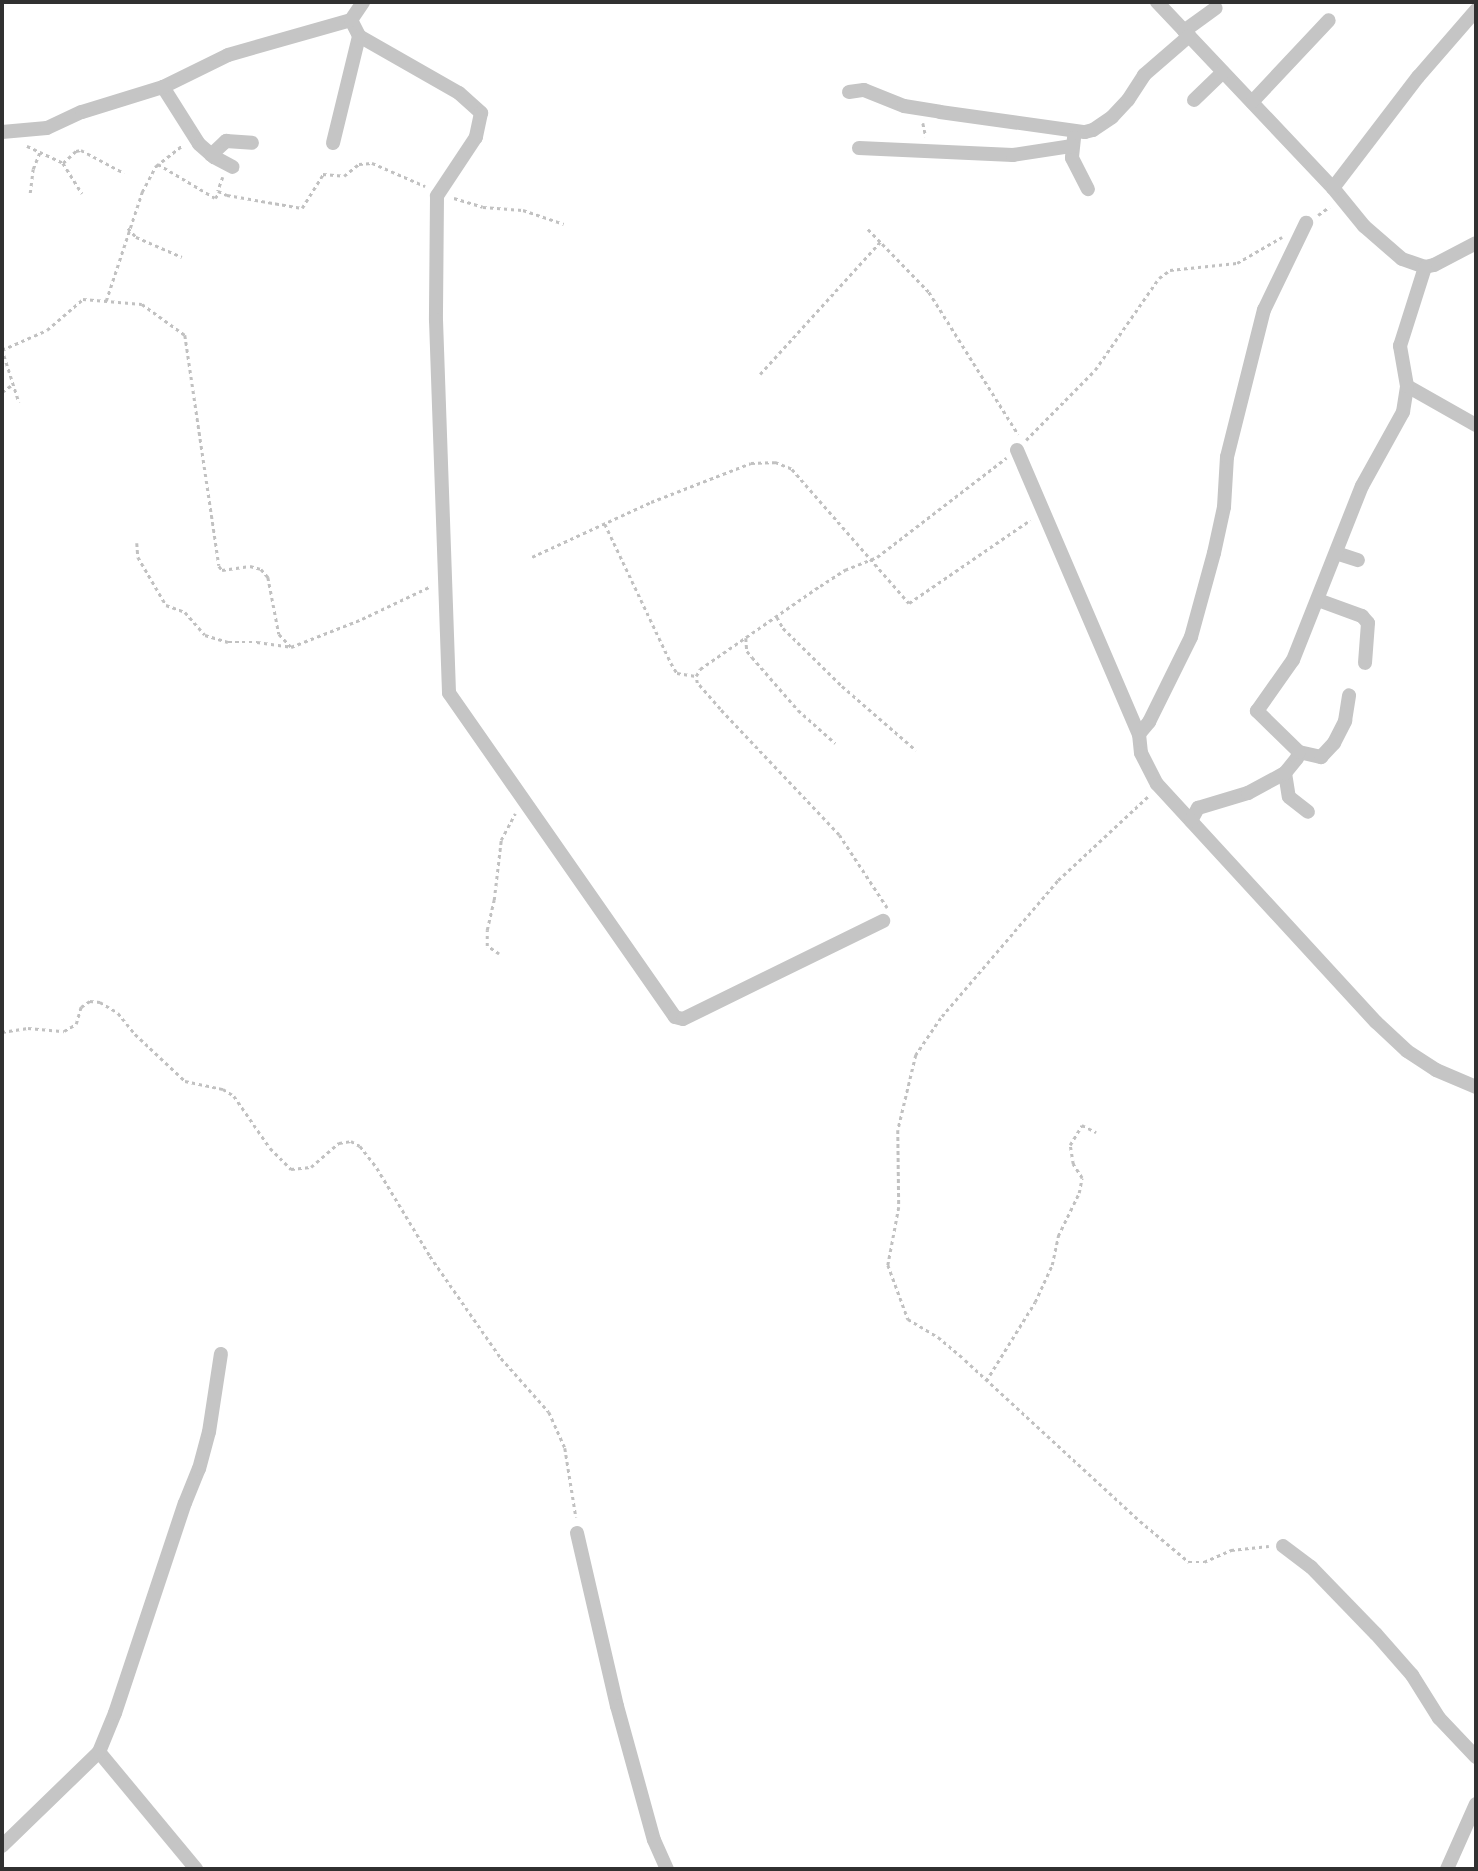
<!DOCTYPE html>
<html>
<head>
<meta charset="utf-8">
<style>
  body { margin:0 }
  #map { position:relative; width:1478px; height:1871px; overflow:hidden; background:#fff; font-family:Raleway,sans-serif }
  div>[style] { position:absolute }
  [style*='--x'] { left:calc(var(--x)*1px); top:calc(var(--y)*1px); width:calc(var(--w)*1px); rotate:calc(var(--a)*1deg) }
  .path>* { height:2.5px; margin-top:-1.25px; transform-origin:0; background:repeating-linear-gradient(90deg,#c1c1c1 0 3.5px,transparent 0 7px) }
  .street>* { height:14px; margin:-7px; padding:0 7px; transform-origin:7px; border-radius:7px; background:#c5c5c5 }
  span { translate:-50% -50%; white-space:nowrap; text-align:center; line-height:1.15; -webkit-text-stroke:7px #fff; paint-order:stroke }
  .frame { position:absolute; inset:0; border:4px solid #313131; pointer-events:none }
</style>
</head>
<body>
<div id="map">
  <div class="path">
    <div style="--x:923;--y:123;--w:14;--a:78"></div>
    <div style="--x:27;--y:146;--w:40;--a:25"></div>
    <div style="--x:63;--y:163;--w:18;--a:-43"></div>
    <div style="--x:76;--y:151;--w:5;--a:-11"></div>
    <div style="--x:81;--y:150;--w:49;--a:28.1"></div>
    <div style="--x:63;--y:163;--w:36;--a:58"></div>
    <div style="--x:158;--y:164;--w:66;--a:30.8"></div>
    <div style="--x:215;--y:198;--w:8;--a:-50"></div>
    <div style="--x:223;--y:177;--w:15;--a:110"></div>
    <div style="--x:218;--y:191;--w:10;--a:24"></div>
    <div style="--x:227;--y:195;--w:76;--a:9.8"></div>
    <div style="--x:302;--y:208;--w:40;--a:-58"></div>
    <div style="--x:323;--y:174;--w:21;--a:5"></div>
    <div style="--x:344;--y:176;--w:19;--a:-39"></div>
    <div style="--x:359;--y:164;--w:13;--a:-4"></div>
    <div style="--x:372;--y:163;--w:58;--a:23.5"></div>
    <div style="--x:30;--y:193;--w:24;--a:-83"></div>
    <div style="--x:33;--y:169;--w:18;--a:-68"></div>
    <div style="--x:454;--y:198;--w:30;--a:17"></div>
    <div style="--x:483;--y:207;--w:40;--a:4.3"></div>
    <div style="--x:523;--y:210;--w:43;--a:18.9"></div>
    <div style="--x:1318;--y:215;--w:14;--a:-36"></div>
    <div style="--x:128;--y:228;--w:12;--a:48"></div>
    <div style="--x:136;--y:237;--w:50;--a:23.5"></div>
    <div style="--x:868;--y:229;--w:88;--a:45.9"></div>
    <div style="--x:929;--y:292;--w:168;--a:57.9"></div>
    <div style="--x:106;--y:301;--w:115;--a:-71.7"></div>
    <div style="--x:142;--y:192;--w:30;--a:-62"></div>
    <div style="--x:156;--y:166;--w:34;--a:-38"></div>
    <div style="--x:2;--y:349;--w:56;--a:72.2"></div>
    <div style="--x:2;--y:350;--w:49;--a:-24"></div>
    <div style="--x:47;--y:330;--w:48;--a:-40.7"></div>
    <div style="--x:83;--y:299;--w:59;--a:4.8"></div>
    <div style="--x:142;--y:304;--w:53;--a:35.8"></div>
    <div style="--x:185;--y:335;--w:233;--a:81.6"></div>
    <div style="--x:219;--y:566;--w:5;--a:53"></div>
    <div style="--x:222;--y:570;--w:28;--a:-8"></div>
    <div style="--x:250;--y:566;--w:11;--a:15"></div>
    <div style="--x:261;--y:569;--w:11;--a:49"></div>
    <div style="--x:268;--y:577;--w:58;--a:79.1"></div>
    <div style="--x:279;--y:634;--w:18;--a:47"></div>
    <div style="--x:760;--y:374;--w:181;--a:-47.7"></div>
    <div style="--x:2;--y:392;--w:14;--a:-36"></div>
    <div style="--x:1026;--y:440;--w:98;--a:-45.4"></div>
    <div style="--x:1095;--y:370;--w:112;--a:-55.2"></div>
    <div style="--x:1159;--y:278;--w:14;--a:-36"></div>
    <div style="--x:1170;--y:270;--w:67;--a:-6"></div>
    <div style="--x:1237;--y:263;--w:52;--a:-30"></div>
    <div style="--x:605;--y:524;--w:154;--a:64.6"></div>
    <div style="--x:671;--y:663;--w:12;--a:59"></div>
    <div style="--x:677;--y:673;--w:19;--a:9"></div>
    <div style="--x:137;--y:543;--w:14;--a:86"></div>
    <div style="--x:138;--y:557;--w:56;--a:59.7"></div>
    <div style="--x:166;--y:605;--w:20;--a:20"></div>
    <div style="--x:185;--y:612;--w:30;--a:49"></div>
    <div style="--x:205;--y:635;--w:24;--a:17"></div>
    <div style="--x:228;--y:642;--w:29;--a:0"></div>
    <div style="--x:257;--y:642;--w:34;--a:8"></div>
    <div style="--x:291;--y:647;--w:76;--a:-21.5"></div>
    <div style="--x:362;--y:619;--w:74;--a:-25.5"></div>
    <div style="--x:532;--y:557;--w:131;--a:-24.8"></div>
    <div style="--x:651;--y:502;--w:107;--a:-21.3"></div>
    <div style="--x:751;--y:463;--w:24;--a:-2"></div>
    <div style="--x:775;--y:462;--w:18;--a:22"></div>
    <div style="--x:792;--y:469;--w:178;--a:48.9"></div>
    <div style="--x:909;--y:603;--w:147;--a:-34.4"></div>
    <div style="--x:777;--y:617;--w:13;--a:61"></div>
    <div style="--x:783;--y:628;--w:83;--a:44.5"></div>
    <div style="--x:842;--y:686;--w:98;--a:40.9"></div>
    <div style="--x:746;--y:638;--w:13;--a:86"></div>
    <div style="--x:747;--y:651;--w:8;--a:50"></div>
    <div style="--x:752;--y:657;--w:70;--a:49"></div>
    <div style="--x:798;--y:710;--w:50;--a:41.7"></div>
    <div style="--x:1148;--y:797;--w:123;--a:137"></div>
    <div style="--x:1058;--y:881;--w:180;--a:130.5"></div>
    <div style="--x:941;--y:1018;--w:45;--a:124"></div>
    <div style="--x:916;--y:1055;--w:77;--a:103.5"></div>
    <div style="--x:898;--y:1130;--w:77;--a:89.3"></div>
    <div style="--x:899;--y:1207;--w:59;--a:100.7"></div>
    <div style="--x:888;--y:1265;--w:58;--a:69.7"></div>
    <div style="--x:908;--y:1319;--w:35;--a:31"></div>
    <div style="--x:938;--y:1337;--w:35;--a:40"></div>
    <div style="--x:965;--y:1360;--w:238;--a:42.6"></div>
    <div style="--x:1140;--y:1521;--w:64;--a:39.9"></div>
    <div style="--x:1189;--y:1562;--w:15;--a:0"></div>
    <div style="--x:1204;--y:1562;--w:30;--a:-24"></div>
    <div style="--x:1231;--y:1550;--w:38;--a:-6"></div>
    <div style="--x:887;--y:908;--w:87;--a:-123.3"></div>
    <div style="--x:839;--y:835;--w:173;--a:-133.4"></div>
    <div style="--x:720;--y:709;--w:35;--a:-131"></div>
    <div style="--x:697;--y:683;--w:7;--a:-98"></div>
    <div style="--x:696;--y:676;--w:8;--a:-60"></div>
    <div style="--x:700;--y:669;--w:146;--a:-34.7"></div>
    <div style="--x:820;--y:586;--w:30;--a:-33"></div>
    <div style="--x:845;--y:570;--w:35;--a:-22"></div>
    <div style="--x:877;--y:557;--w:163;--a:-37.5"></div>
    <div style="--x:499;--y:954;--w:14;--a:-146"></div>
    <div style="--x:487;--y:946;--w:16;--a:-90"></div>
    <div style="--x:487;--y:930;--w:31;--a:-77"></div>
    <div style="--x:494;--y:900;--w:60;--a:-83.3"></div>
    <div style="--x:501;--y:840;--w:30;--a:-62"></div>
    <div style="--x:2;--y:1032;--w:26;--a:-9"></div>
    <div style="--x:28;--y:1028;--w:36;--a:5"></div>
    <div style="--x:64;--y:1031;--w:14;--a:-30"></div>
    <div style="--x:76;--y:1024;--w:18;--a:-74"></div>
    <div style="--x:81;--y:1007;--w:11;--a:-34"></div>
    <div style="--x:90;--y:1001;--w:10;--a:6"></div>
    <div style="--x:100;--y:1002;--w:21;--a:31"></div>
    <div style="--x:118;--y:1013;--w:27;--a:51"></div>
    <div style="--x:135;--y:1034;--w:69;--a:43.2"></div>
    <div style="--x:185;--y:1081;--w:39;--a:12"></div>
    <div style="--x:223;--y:1089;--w:13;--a:32"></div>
    <div style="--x:234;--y:1096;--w:63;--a:55.3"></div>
    <div style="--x:270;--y:1148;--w:30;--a:45"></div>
    <div style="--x:291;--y:1169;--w:20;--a:-6"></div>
    <div style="--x:311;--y:1167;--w:37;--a:-41"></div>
    <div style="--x:339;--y:1143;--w:12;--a:-9"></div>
    <div style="--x:351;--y:1141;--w:10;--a:29"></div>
    <div style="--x:360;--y:1146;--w:28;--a:52"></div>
    <div style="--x:377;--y:1168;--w:103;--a:58.9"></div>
    <div style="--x:430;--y:1256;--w:124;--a:55.2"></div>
    <div style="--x:501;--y:1358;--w:72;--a:48.4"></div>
    <div style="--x:549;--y:1412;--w:39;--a:66"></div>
    <div style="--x:565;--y:1448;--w:70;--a:80.9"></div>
    <div style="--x:986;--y:1381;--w:93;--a:-58.2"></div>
    <div style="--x:1035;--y:1302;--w:41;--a:-65.3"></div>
    <div style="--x:1052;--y:1265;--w:30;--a:-78"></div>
    <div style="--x:1058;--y:1236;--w:48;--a:-64"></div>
    <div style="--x:1079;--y:1193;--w:15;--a:-79"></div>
    <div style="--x:1082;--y:1178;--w:17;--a:-123"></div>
    <div style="--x:1073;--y:1164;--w:19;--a:-99"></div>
    <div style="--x:1070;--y:1145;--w:23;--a:-59"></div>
    <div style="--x:1082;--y:1125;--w:16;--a:27"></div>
  </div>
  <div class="street">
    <div style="--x:1157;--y:2;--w:256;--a:46.6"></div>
    <div style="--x:1333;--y:188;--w:49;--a:50.8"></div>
    <div style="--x:1364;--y:226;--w:50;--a:41"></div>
    <div style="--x:1402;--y:259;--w:24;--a:19"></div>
    <div style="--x:1425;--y:267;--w:9;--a:-13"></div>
    <div style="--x:1434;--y:265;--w:47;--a:-27.6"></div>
    <div style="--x:351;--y:20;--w:18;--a:63"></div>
    <div style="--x:359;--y:36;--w:115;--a:29.7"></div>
    <div style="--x:459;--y:93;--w:30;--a:42"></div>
    <div style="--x:481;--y:113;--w:25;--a:102"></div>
    <div style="--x:476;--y:137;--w:71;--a:123.5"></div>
    <div style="--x:437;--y:196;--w:124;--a:90.5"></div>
    <div style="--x:436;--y:320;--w:373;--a:88"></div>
    <div style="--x:449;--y:693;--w:395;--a:55.1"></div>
    <div style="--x:675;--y:1017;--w:8;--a:14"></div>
    <div style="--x:683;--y:1019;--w:223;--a:-26.1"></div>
    <div style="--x:1184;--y:31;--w:39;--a:-36"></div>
    <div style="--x:163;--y:87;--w:67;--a:57.7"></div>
    <div style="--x:199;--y:144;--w:20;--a:41"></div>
    <div style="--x:214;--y:157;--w:21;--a:28"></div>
    <div style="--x:849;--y:92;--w:15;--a:-8"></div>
    <div style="--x:864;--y:90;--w:43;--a:21.8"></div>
    <div style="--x:904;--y:106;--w:36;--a:9"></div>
    <div style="--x:940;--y:112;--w:146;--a:7.9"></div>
    <div style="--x:1085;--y:132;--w:8;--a:-14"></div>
    <div style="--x:1093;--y:130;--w:23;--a:-34"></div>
    <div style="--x:1112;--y:117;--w:23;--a:-47"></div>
    <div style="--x:1128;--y:100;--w:30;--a:-57"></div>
    <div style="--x:1144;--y:75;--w:60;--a:-40.9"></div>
    <div style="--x:1194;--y:100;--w:40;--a:-44"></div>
    <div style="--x:1252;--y:102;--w:112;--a:-46.8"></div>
    <div style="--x:2;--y:132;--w:45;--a:-5.1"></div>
    <div style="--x:47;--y:128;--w:38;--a:-25"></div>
    <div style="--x:82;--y:112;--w:85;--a:-17.2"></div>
    <div style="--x:163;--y:87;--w:72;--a:-26.2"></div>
    <div style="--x:228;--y:55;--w:128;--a:-15.9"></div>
    <div style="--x:351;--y:20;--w:22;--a:-56"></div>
    <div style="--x:1074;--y:138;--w:20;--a:96"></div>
    <div style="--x:1072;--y:158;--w:35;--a:63"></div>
    <div style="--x:333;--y:143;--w:110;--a:-76.3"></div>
    <div style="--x:859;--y:148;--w:154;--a:2.6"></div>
    <div style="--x:1013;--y:155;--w:60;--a:-8.7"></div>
    <div style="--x:211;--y:155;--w:21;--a:-43"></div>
    <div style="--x:226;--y:141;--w:26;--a:4"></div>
    <div style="--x:1333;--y:188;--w:140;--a:-52.6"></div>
    <div style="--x:1418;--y:77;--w:89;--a:-49.1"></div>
    <div style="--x:1407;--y:386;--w:79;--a:29.5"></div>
    <div style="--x:1017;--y:450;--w:309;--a:66.8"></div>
    <div style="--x:1139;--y:734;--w:19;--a:84"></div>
    <div style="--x:1141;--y:753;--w:35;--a:63"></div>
    <div style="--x:1157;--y:784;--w:323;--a:47.4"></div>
    <div style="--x:1376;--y:1022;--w:42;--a:43.1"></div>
    <div style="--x:1407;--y:1051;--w:35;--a:33"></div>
    <div style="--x:1436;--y:1070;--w:43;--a:23"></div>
    <div style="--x:1336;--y:553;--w:23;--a:18"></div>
    <div style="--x:1318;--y:600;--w:47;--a:20"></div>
    <div style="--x:1362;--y:616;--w:9;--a:49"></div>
    <div style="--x:1368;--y:623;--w:40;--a:94.3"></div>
    <div style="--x:1139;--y:734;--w:16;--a:-50"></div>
    <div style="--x:1149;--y:722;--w:95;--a:-63.7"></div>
    <div style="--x:1191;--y:637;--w:87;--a:-74.7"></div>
    <div style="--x:1214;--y:553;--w:47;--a:-77.7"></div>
    <div style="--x:1224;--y:507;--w:50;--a:-86.6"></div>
    <div style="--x:1227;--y:457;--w:152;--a:-75.9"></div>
    <div style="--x:1264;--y:310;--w:97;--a:-64.2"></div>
    <div style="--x:1299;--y:752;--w:23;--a:13"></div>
    <div style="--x:1321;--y:757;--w:19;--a:-47"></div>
    <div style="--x:1334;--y:743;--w:25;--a:-63"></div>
    <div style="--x:1345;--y:721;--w:26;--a:-81"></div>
    <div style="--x:1285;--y:773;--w:24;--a:81"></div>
    <div style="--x:1289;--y:797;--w:24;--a:38"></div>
    <div style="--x:1191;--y:821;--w:15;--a:-62"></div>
    <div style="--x:1198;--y:808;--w:52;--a:-16.7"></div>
    <div style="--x:1248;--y:793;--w:42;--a:-28.4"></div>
    <div style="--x:1285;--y:773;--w:19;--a:-51"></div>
    <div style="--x:1297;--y:758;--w:6;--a:-72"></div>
    <div style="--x:1299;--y:752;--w:59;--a:-135.7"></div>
    <div style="--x:1257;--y:711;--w:62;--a:-54.8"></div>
    <div style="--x:1293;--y:660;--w:187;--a:-68.4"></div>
    <div style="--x:1362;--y:486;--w:85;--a:-61"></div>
    <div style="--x:1403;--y:412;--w:26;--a:-81"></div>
    <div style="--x:1407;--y:386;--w:41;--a:-99.9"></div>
    <div style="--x:1400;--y:346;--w:83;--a:-72.4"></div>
    <div style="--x:577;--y:1533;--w:178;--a:77"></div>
    <div style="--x:617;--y:1706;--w:139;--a:74.6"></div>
    <div style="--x:654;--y:1840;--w:32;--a:66"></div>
    <div style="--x:1283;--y:1546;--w:35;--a:37"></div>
    <div style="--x:1311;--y:1567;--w:93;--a:45.9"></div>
    <div style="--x:1376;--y:1634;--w:55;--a:48.7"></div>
    <div style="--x:1412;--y:1675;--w:51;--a:57.9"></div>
    <div style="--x:1439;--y:1718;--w:54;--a:46.5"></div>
    <div style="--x:99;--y:1752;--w:152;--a:50.3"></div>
    <div style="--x:2;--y:1846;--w:135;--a:-44.1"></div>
    <div style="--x:99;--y:1752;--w:42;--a:-67.7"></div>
    <div style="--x:115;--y:1713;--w:221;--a:-71.6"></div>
    <div style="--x:185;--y:1503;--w:37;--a:-68"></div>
    <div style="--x:199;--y:1469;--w:38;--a:-75"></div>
    <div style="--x:209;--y:1432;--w:79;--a:-81.3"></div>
    <div style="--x:1447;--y:1869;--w:71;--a:-66"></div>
  </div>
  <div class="frame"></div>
</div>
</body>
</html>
